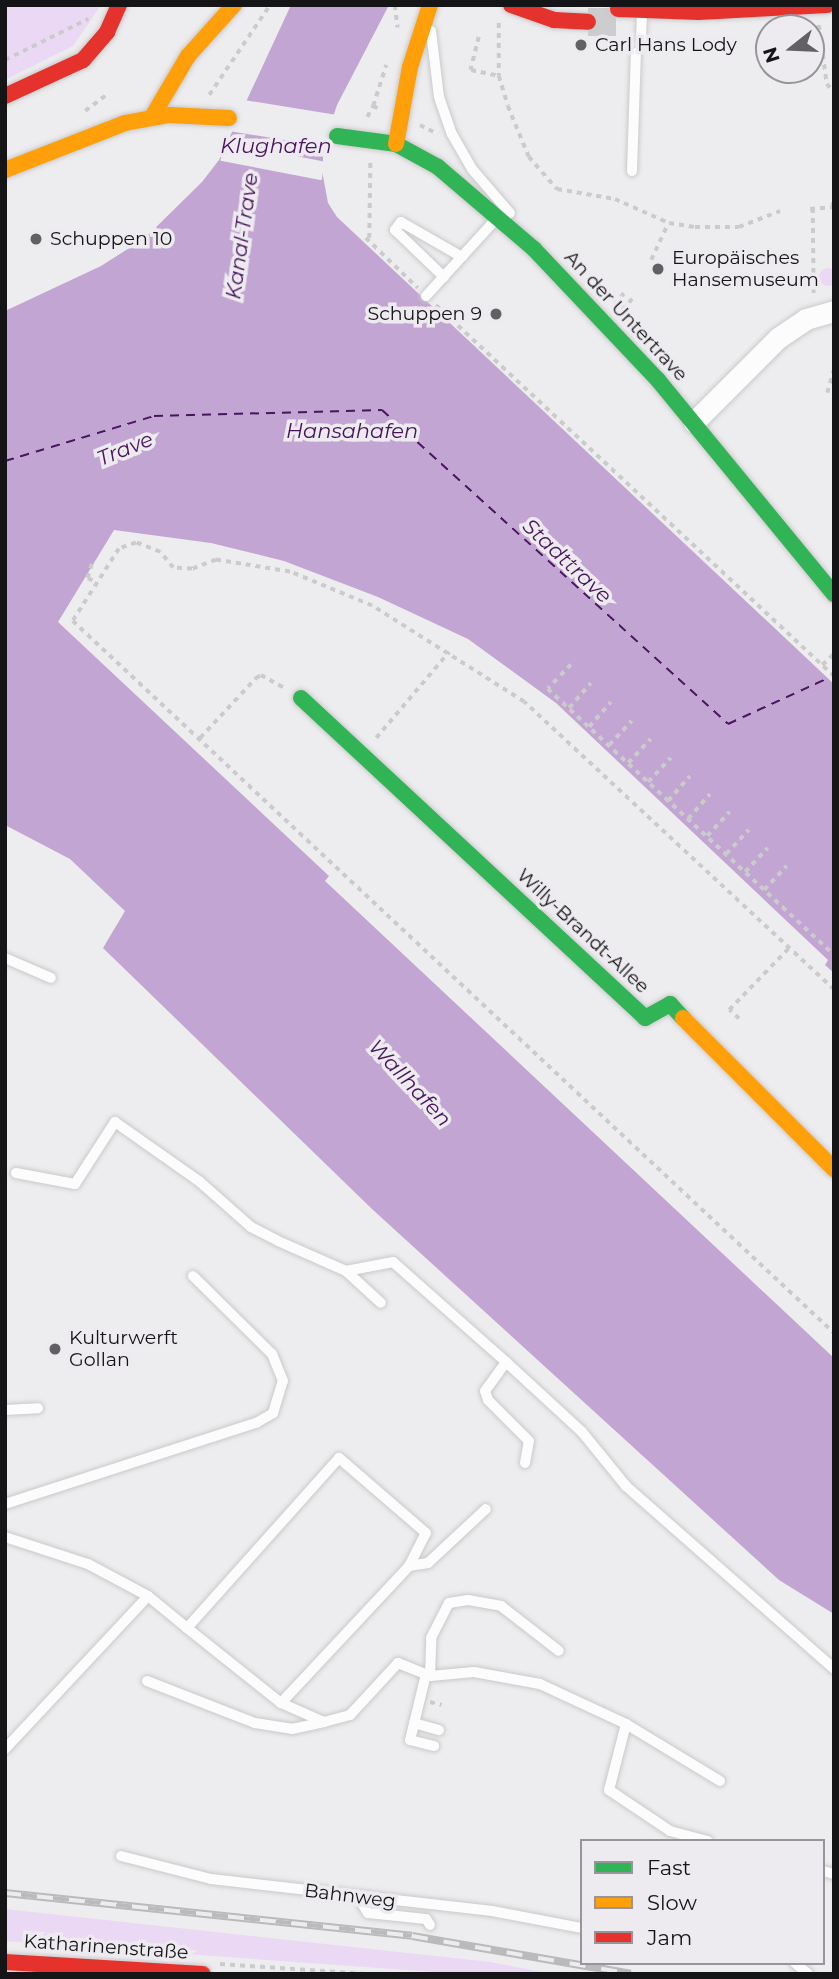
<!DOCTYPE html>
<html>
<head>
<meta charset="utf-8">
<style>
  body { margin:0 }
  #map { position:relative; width:839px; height:1979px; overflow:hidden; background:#edecee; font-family:Montserrat,sans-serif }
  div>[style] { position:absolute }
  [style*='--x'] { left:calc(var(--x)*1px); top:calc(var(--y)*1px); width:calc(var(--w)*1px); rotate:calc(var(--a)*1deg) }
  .green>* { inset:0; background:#ead8f4 }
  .round { border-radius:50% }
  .water>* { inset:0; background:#c2a5d2 }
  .pier>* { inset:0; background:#edecee; transform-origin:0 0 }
  .ferry>* { height:2px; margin-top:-1px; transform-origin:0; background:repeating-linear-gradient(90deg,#49135f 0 9px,transparent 0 16px) }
  .secondary-tunnel>* { height:28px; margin-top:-14px; transform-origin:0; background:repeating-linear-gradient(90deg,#cdccce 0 28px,transparent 0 42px) }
  .path>* { height:3.5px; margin-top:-1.75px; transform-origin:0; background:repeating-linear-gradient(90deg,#cccbcc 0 5px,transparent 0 10px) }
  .roads { filter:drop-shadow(0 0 2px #cac9cb) drop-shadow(0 0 2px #cac9cb) }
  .lane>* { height:10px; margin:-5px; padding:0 5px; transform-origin:5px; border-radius:5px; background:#fcfcfc }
  .street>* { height:21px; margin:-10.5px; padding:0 10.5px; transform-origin:10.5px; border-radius:10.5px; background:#fcfcfc }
  .fast>* { height:16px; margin:-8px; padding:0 8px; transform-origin:8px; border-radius:8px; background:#30b455 }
  .slow>* { height:16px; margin:-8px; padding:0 8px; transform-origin:8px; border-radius:8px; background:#ff9f0a }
  .jam>* { height:16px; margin:-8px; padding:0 8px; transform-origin:8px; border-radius:8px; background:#e5322d }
  .rail>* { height:8px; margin-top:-4px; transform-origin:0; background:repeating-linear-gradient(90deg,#edebef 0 16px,#bbbabb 0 32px); box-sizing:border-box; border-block:2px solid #bbbabb }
  .dots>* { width:19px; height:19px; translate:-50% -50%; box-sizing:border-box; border:4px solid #edebef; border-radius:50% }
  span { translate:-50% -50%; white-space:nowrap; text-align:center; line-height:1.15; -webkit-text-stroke:7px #edebef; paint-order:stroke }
  .poi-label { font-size:19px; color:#151416 }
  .left { translate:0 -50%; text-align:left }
  .right { translate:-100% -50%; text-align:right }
  .street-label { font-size:19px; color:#151416 }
  .water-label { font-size:21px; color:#49135f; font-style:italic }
  .frame { position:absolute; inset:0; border:7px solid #151416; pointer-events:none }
  .legend { position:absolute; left:580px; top:1839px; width:245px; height:126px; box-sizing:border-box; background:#edebef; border:2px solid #979598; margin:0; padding:9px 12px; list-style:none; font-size:21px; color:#151416 }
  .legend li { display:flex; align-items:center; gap:14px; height:35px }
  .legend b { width:35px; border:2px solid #979598 }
  .north { position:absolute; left:755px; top:14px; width:70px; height:70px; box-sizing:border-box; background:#edebef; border:2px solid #979598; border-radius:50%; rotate:252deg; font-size:19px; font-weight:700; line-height:28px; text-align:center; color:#151416 }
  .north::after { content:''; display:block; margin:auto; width:24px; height:32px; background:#616062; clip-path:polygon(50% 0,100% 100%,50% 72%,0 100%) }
</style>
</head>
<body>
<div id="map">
  <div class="green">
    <div style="clip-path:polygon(5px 5px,101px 5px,73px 46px,5px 80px)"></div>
    <div class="round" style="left:819px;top:268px;width:18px;height:18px"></div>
    <div style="clip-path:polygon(5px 1909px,490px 1962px,552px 1974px,463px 1974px,5px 1941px)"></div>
  </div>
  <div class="water">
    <div style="clip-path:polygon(291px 5px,389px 5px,337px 105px,323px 147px,323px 176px,328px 203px,337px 217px,834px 684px,834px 973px,825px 965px,828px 960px,556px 703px,468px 639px,378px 597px,284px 561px,211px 543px,114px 530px,58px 622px,329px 876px,325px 881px,834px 1358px,834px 1614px,779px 1580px,372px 1209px,103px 948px,125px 911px,70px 859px,5px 825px,5px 311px,101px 266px,145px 238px,202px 182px,219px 160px)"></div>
  </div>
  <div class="pier">
    <div style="clip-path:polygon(244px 100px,337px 115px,327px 147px,229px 131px)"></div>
    <div style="left:224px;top:142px;width:103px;height:19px;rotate:11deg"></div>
  </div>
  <div class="ferry">
    <div style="--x:5;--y:461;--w:156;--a:-16.8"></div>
    <div style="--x:154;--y:416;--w:228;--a:-1.5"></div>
    <div style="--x:382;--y:410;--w:467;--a:42.2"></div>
    <div style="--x:728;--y:724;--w:110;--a:-24.7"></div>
  </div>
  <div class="secondary-tunnel">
    <div style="--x:588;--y:22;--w:33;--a:0"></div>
  </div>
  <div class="path">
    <div style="--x:395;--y:5;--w:23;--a:83"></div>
    <div style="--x:499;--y:23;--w:53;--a:90"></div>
    <div style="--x:499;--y:76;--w:31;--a:73"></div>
    <div style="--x:508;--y:106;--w:55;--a:67.6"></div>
    <div style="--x:529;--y:157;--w:43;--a:48.8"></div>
    <div style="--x:557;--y:189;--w:59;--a:9.8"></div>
    <div style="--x:615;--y:199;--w:59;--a:24"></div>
    <div style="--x:669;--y:223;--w:26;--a:9"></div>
    <div style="--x:695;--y:227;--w:44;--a:0"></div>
    <div style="--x:739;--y:227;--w:44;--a:-21.3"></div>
    <div style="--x:819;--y:25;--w:60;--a:82.3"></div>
    <div style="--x:827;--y:84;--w:11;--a:49"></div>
    <div style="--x:479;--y:37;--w:34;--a:104"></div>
    <div style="--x:471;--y:70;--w:29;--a:12"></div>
    <div style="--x:5;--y:60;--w:93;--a:-26.3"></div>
    <div style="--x:209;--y:95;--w:109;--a:-55.9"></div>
    <div style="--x:373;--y:106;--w:43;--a:-72.4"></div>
    <div style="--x:85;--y:111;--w:30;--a:-37"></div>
    <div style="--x:367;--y:117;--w:13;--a:-61"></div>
    <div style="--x:373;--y:106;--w:8;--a:23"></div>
    <div style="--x:420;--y:125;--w:20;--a:27"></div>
    <div style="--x:832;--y:207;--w:10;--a:-79"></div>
    <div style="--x:813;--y:208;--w:89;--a:89.4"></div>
    <div style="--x:810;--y:209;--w:24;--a:-5"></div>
    <div style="--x:366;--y:238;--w:72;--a:43.9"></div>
    <div style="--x:369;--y:238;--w:76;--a:-89.2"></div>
    <div style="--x:651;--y:260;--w:40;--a:-65"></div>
    <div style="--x:436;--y:305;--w:544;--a:42.99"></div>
    <div style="--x:614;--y:305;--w:16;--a:-50"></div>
    <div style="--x:622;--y:310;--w:15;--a:-48"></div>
    <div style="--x:827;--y:393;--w:26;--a:-74"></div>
    <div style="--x:92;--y:564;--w:15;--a:106"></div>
    <div style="--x:88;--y:578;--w:10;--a:29"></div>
    <div style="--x:571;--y:665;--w:33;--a:134"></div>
    <div style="--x:548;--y:689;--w:391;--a:42.9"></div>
    <div style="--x:822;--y:665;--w:16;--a:-43"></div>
    <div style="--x:569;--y:708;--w:33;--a:-49"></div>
    <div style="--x:589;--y:727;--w:33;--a:-49"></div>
    <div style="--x:200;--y:738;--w:82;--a:-47"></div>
    <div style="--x:256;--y:678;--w:6;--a:-31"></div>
    <div style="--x:261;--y:675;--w:26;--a:29"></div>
    <div style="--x:376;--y:738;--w:113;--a:-49.7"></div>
    <div style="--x:609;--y:745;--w:33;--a:-47"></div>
    <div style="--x:628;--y:763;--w:33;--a:-47"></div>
    <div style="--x:648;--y:782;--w:33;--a:-47"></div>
    <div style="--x:668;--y:801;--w:33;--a:-49"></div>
    <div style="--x:688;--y:819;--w:33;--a:-49"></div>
    <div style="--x:707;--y:836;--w:33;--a:-47"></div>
    <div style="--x:726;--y:854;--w:33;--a:-47"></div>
    <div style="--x:745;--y:872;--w:33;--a:-47"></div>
    <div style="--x:764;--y:890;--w:33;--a:-47"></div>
    <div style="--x:834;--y:962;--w:2;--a:90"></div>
    <div style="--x:834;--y:990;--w:423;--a:-137.1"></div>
    <div style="--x:524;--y:702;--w:180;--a:-147.7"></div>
    <div style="--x:372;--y:606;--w:89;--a:-157.5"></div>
    <div style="--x:290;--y:572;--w:75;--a:-170.8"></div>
    <div style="--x:216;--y:560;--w:26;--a:159"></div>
    <div style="--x:192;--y:569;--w:19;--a:-177"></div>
    <div style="--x:173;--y:568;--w:21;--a:-129"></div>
    <div style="--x:160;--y:552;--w:26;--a:-159"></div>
    <div style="--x:136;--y:543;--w:18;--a:161"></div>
    <div style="--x:119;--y:549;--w:85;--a:122.6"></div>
    <div style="--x:73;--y:621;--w:1042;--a:43.09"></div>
    <div style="--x:739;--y:1019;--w:13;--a:-138"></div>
    <div style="--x:729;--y:1010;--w:85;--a:-46"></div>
    <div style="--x:430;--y:1702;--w:12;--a:14"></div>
    <div style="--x:220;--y:1964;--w:147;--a:3.9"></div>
  </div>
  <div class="roads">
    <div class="lane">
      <div style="--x:431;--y:31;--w:66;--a:83.1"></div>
      <div style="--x:439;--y:97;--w:39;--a:71"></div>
      <div style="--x:452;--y:134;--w:40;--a:60.3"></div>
      <div style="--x:472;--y:169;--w:58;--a:49.2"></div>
      <div style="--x:641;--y:40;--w:29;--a:-88"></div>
      <div style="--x:632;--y:171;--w:118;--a:-88.1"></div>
      <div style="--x:444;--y:277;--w:68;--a:-136.2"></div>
      <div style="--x:395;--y:230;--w:10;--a:-53"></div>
      <div style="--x:401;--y:222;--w:70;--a:29.8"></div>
      <div style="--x:426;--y:296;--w:105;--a:-47.7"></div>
      <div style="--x:5;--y:958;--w:50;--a:23.5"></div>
      <div style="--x:16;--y:1173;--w:60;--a:10.6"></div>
      <div style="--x:75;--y:1184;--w:74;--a:-57.2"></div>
      <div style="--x:115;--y:1122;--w:104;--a:35.2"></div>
      <div style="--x:200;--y:1182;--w:68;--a:41.4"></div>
      <div style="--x:251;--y:1227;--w:30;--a:27"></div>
      <div style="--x:278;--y:1241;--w:74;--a:23.8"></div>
      <div style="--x:346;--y:1271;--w:48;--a:-10.8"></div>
      <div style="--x:393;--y:1262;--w:151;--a:41.5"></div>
      <div style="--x:346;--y:1271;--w:47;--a:42.4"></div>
      <div style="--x:5;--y:1410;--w:33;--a:-3"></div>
      <div style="--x:525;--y:1463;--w:22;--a:-80"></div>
      <div style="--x:529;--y:1441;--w:58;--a:-135"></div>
      <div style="--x:488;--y:1400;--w:9;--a:-108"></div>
      <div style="--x:485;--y:1391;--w:36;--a:-54"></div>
      <div style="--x:506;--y:1362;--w:103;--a:42.6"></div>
      <div style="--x:582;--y:1432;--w:70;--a:50.8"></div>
      <div style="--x:626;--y:1486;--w:277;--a:41.3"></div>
      <div style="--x:5;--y:1504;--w:264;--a:-17.9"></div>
      <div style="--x:256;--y:1423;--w:20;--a:-30"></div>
      <div style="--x:273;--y:1413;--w:34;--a:-73"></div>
      <div style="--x:283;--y:1381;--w:29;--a:-112"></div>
      <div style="--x:272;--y:1354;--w:111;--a:-135.4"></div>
      <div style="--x:5;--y:1537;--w:87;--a:18"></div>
      <div style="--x:88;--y:1564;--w:68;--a:28.1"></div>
      <div style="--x:148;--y:1596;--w:50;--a:39.4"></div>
      <div style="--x:187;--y:1628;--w:120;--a:38.6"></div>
      <div style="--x:281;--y:1703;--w:187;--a:-46.9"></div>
      <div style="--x:409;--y:1566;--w:37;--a:-63"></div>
      <div style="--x:426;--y:1533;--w:115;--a:-139.2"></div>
      <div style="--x:339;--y:1458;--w:228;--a:131.8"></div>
      <div style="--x:409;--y:1566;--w:19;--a:-9"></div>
      <div style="--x:428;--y:1563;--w:79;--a:-43"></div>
      <div style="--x:426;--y:1674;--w:68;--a:103.6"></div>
      <div style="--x:410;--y:1740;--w:25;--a:14"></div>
      <div style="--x:430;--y:1676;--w:38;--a:-88"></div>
      <div style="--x:431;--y:1638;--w:39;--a:-63"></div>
      <div style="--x:449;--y:1603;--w:19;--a:-9"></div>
      <div style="--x:468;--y:1600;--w:34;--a:10"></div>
      <div style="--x:501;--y:1606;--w:73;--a:37.8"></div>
      <div style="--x:147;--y:1681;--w:116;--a:21.3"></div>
      <div style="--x:255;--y:1723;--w:37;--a:9"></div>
      <div style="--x:292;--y:1729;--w:33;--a:-12"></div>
      <div style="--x:281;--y:1703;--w:47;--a:23.8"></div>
      <div style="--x:324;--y:1722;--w:27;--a:-15"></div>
      <div style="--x:350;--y:1715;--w:71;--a:-47.3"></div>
      <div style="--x:398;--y:1663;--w:35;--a:22"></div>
      <div style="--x:430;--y:1676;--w:44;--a:-5.2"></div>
      <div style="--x:474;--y:1672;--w:67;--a:10.3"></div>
      <div style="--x:540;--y:1684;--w:95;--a:24.9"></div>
      <div style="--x:626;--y:1724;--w:110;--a:31.2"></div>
      <div style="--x:414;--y:1723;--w:26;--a:16"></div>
      <div style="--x:626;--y:1724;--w:68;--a:104.4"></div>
      <div style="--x:609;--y:1790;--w:73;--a:33.9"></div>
      <div style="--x:670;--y:1831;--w:39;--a:15"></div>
      <div style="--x:5;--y:1749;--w:209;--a:-46.9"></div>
      <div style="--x:121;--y:1856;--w:93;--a:14.3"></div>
      <div style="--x:211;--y:1879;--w:283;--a:6.5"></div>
      <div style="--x:492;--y:1911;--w:92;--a:10.7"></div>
      <div style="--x:823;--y:1871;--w:11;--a:15"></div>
      <div style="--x:358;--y:1897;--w:19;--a:58"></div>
      <div style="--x:368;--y:1913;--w:58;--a:5.9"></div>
      <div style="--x:426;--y:1919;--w:7;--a:56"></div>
      <div style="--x:795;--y:1963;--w:17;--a:40"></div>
    </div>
    <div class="street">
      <div style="--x:694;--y:422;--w:119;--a:-45"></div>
      <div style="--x:778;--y:338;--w:34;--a:-34"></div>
      <div style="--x:806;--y:319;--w:29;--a:-16"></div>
    </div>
    <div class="fast">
      <div style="--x:337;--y:136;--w:60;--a:7.7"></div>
      <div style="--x:396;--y:144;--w:48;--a:28.7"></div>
      <div style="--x:438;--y:167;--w:126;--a:40.5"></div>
      <div style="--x:534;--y:249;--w:180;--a:46.6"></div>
      <div style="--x:658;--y:380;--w:277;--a:50.6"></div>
      <div style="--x:301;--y:698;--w:470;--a:42.9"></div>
      <div style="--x:645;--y:1018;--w:29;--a:-29"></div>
      <div style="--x:670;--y:1004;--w:19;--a:47"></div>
    </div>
    <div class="slow">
      <div style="--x:152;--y:117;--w:71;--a:-59.5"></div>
      <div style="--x:188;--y:56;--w:69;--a:-48"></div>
      <div style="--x:396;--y:144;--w:78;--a:-79.7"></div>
      <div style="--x:410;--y:67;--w:65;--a:-72.1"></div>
      <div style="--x:5;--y:170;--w:129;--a:-21.4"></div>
      <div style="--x:125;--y:123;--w:45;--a:-10.3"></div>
      <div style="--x:169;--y:115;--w:60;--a:2.9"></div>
      <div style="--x:683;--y:1018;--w:214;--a:45"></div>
    </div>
    <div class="jam">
      <div style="--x:511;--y:5;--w:46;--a:19.2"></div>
      <div style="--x:554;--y:20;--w:34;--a:3"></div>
      <div style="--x:618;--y:9;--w:81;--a:2.1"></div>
      <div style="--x:699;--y:12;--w:128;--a:-3.1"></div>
      <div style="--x:5;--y:96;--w:86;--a:-24.8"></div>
      <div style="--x:83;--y:60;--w:37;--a:-49"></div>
      <div style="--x:107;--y:32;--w:30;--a:-66"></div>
      <div style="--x:5;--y:1962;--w:198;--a:3.5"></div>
    </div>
  </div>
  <div class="rail">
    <div style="--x:5;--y:1893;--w:409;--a:6"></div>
    <div style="--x:412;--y:1936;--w:222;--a:9.8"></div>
  </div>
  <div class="dots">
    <div style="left:581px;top:45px;background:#616062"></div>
    <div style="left:36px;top:239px;background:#616062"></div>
    <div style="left:658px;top:269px;background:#616062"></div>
    <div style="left:496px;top:314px;background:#616062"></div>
    <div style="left:55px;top:1349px;background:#616062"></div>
  </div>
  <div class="poi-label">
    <span class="left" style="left:595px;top:45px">Carl Hans Lody</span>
    <span class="left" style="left:50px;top:239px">Schuppen 10</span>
    <span class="left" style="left:672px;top:269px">Europäisches<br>Hansemuseum</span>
    <span class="right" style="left:482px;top:314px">Schuppen 9</span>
    <span class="left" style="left:69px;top:1349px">Kulturwerft<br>Gollan</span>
  </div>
  <div class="street-label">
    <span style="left:626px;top:316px;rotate:47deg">An der Untertrave</span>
    <span style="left:583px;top:931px;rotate:43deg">Willy-Brandt-Allee</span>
    <span style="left:350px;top:1896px;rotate:7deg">Bahnweg</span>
    <span style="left:106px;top:1947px;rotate:4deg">Katharinenstraße</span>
  </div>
  <div class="water-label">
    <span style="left:276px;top:146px">Klughafen</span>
    <span style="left:242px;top:236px;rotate:-82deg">Kanal-Trave</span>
    <span style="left:352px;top:431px">Hansahafen</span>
    <span style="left:125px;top:449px;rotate:-22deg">Trave</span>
    <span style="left:567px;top:561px;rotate:43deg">Stadttrave</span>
    <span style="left:410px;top:1083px;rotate:47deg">Wallhafen</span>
  </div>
  <div class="frame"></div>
  <ul class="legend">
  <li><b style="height:9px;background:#30b455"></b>Fast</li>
  <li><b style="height:9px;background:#ff9f0a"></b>Slow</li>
  <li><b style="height:9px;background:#e5322d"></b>Jam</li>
  </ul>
  <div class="north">N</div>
</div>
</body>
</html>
